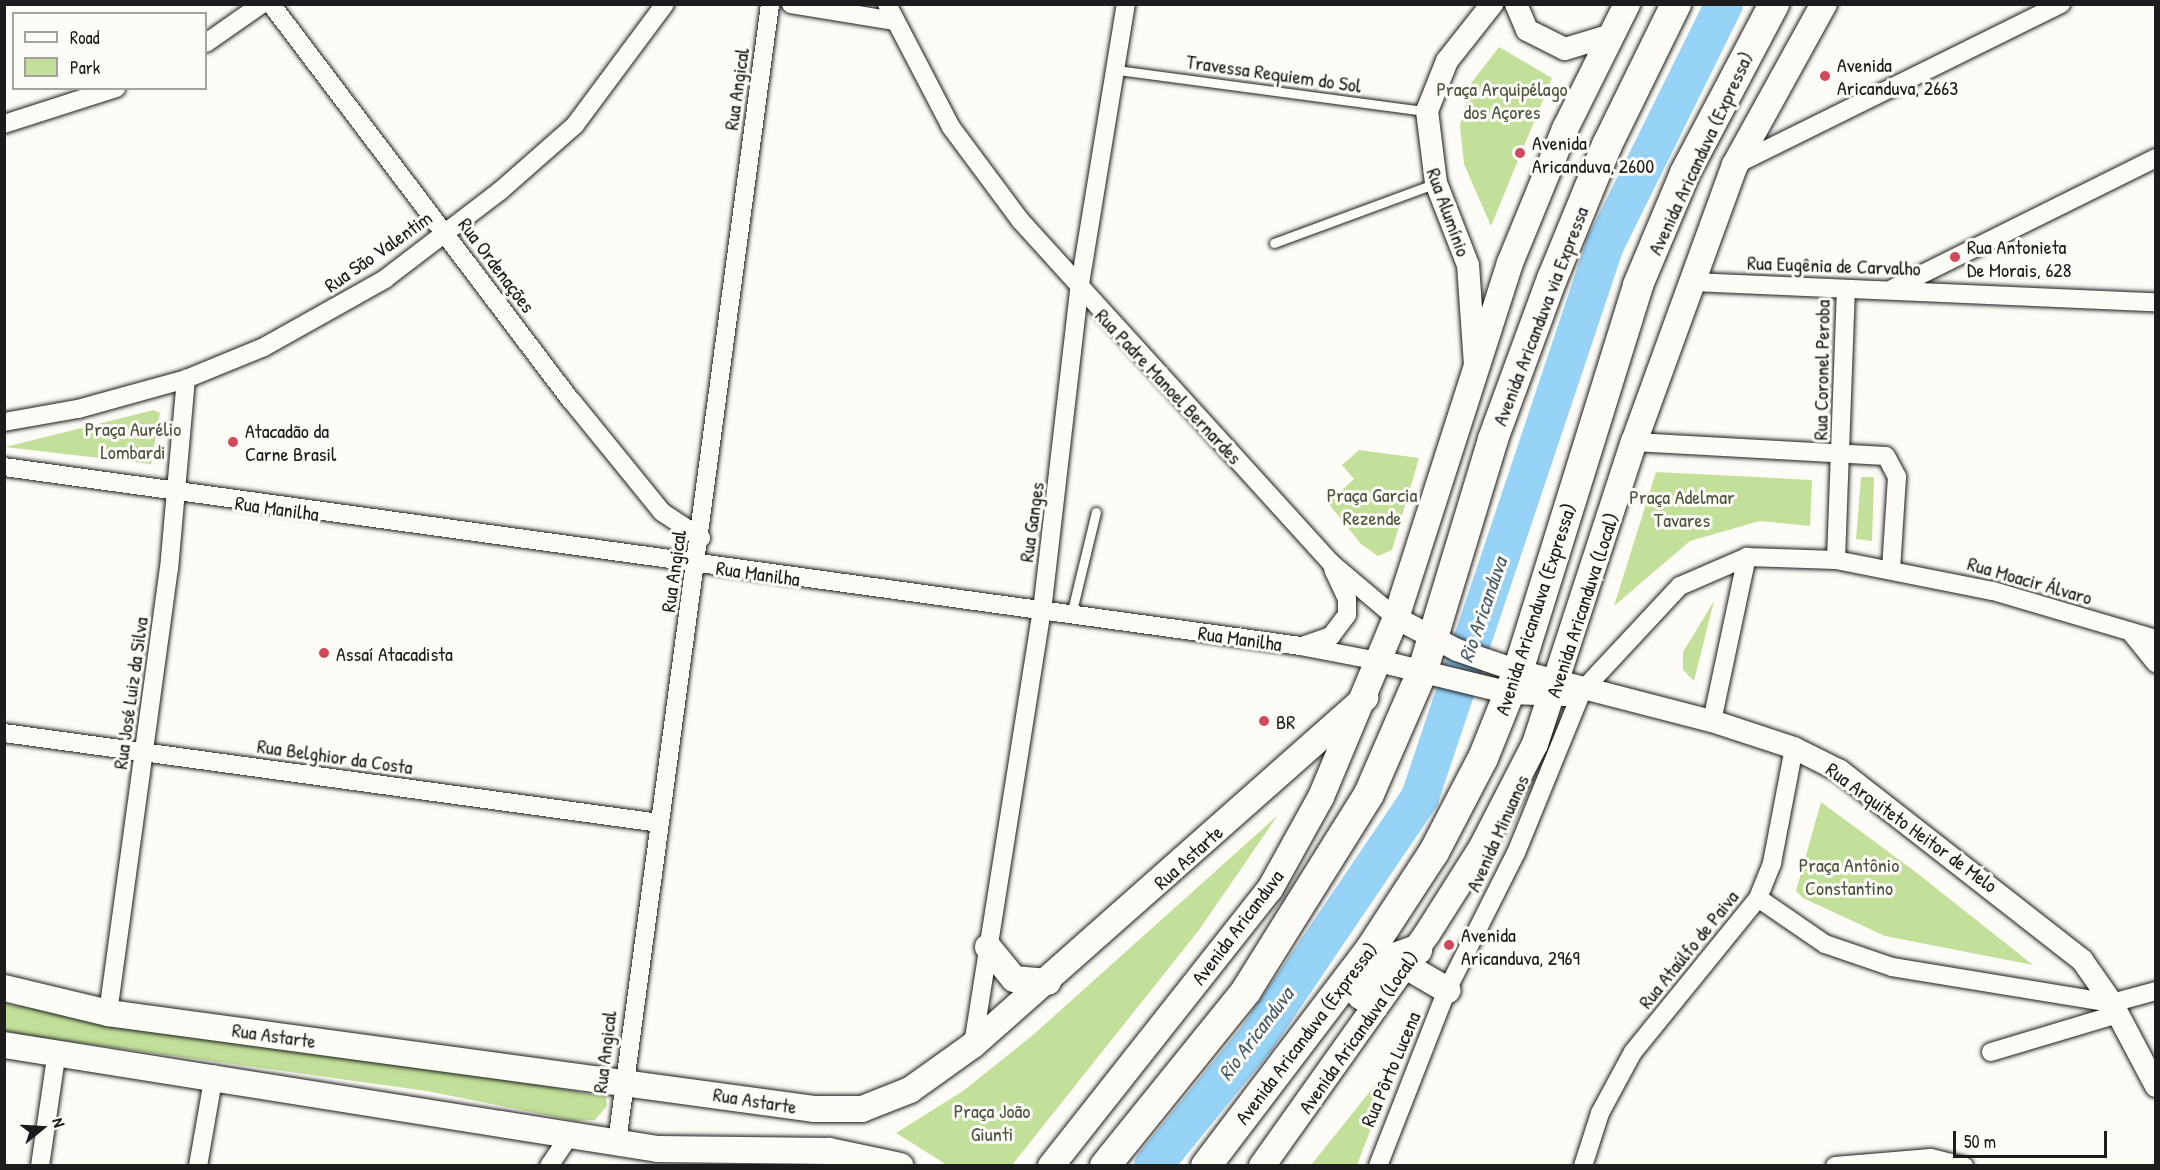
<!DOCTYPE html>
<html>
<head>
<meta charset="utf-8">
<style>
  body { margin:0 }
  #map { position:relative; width:2160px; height:1170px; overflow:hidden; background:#fdfcf7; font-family:"Patrick Hand",sans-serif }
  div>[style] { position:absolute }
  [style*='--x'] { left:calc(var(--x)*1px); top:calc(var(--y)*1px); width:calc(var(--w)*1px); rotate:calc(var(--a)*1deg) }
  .green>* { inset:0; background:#c2e099 }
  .river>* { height:38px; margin:-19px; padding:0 19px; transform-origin:19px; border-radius:19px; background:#97d3f7 }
  .roads { filter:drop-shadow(0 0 2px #1c1c1c) drop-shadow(0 0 2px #1c1c1c) }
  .service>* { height:9px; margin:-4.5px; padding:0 4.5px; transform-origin:4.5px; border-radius:4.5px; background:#fdfcf7 }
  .minor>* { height:18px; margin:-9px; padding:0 9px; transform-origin:9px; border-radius:9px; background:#fdfcf7 }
  .tertiary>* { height:22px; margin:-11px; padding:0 11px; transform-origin:11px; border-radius:11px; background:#fdfcf7 }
  .secondary>* { height:26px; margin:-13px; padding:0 13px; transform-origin:13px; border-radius:13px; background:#fdfcf7 }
  .trunk>* { height:30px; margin:-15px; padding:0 15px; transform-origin:15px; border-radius:15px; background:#fdfcf7 }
  .dots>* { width:16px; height:16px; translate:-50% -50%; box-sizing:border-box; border:3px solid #fdfcf7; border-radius:50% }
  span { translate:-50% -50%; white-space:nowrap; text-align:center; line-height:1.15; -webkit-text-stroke:6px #fdfcf7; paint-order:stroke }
  .poi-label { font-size:20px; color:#1c1c1c }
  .left { translate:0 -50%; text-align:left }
  .street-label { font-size:20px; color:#1c1c1c }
  .park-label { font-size:20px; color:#4e5742 }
  .water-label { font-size:21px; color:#475c69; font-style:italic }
  .frame { position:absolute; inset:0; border:6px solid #1c1c1c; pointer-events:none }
  .legend { position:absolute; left:12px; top:12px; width:195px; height:78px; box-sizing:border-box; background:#fdfcf7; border:2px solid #a3a29f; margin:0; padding:8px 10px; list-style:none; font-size:18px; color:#1c1c1c }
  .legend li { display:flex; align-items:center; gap:12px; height:30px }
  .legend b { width:30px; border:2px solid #a3a29f }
  .north { position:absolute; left:12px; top:1098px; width:60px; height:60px; -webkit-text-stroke:4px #fdfcf7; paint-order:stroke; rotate:72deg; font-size:16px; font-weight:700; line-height:24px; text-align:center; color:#1c1c1c }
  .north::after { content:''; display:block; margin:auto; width:21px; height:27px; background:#1c1c1c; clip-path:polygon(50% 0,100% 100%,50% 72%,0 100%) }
  .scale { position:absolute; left:1953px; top:1131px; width:154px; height:27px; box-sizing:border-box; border:3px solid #1c1c1c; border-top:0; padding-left:8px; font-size:18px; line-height:21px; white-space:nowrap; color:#1c1c1c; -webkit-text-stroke:4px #fdfcf7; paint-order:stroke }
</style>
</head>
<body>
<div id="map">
  <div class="green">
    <div style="clip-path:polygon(1499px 47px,1552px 78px,1491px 226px,1464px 164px,1460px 125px,1472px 82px)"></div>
    <div style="clip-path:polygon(154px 410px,160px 413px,151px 464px,5px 447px)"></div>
    <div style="clip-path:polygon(1359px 450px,1419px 458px,1392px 550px,1378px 556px,1361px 544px,1328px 503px,1354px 479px,1342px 465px)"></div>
    <div style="clip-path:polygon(1656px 472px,1812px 480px,1810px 526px,1760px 521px,1690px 541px,1614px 606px)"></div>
    <div style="clip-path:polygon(1861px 477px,1874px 477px,1872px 541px,1856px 539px)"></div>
    <div style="clip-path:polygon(1714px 601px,1694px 681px,1683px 670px,1683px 652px)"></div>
    <div style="clip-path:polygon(1821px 802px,1917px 873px,2033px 965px,1885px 936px,1803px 898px,1796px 891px)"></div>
    <div style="clip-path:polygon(1278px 815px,1199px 930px,1012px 1165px,947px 1165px,896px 1133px,963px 1091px,1033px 1035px)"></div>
    <div style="clip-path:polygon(5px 1004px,503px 1078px,606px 1097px,607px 1106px,595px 1120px,576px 1121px,427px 1091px,38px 1037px,5px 1031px)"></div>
    <div style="clip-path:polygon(1401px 1050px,1357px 1165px,1311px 1165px,1384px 1074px)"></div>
  </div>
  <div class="river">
    <div style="--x:1153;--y:1166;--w:165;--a:-50.9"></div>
    <div style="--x:1257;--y:1038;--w:291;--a:-55.9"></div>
    <div style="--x:1420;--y:797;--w:582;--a:-71.47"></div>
    <div style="--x:1605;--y:245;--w:269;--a:-63.7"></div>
  </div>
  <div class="roads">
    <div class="service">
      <div style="--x:1117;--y:70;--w:312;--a:7.6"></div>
      <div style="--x:1274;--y:243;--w:173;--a:-20.3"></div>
      <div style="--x:1071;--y:615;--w:106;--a:-76.4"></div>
    </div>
    <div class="minor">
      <div style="--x:271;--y:4;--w:497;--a:52.9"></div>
      <div style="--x:571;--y:400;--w:144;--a:50.9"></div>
      <div style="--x:662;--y:512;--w:47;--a:33.7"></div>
      <div style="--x:791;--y:4;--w:104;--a:9.4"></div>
      <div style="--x:887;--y:4;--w:139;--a:62.5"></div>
      <div style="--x:951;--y:127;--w:116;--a:53.4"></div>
      <div style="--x:1020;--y:220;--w:463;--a:47.8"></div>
      <div style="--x:1331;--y:563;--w:85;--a:40.2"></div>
      <div style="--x:206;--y:43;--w:68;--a:-34.9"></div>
      <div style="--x:4;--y:124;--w:118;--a:-17.8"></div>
      <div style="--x:1735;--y:165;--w:364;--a:-26.3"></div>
      <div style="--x:1690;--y:282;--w:466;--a:2.5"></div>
      <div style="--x:1892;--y:289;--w:295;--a:-26.4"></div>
      <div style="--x:4;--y:422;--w:75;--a:-10"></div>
      <div style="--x:78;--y:409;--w:112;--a:-15.5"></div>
      <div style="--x:186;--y:379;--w:84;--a:-22.3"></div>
      <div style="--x:264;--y:347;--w:139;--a:-29.3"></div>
      <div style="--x:385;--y:279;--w:145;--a:-37.4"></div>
      <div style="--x:500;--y:191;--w:100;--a:-41.3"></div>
      <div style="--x:575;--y:125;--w:151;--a:-53.4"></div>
      <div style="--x:1634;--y:442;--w:252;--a:3.2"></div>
      <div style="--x:1886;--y:456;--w:24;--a:62"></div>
      <div style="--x:1897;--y:477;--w:92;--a:93.7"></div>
      <div style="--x:4;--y:467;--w:1308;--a:7.86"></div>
      <div style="--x:1300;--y:646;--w:80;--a:10.8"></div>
      <div style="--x:1836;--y:560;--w:270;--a:-87.9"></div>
      <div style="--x:2132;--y:634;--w:38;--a:51"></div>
      <div style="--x:1305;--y:645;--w:28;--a:-19"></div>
      <div style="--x:1331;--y:636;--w:26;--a:-53"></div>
      <div style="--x:1347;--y:615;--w:16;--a:-90"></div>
      <div style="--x:1347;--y:599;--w:33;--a:-115"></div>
      <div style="--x:1712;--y:721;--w:168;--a:-78"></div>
      <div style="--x:4;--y:733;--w:661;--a:7.82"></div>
      <div style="--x:1758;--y:898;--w:81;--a:34.5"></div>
      <div style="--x:1825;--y:944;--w:71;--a:18.9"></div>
      <div style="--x:1892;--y:967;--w:223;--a:9.3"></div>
      <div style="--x:2112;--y:1003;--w:46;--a:-15.3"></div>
      <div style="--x:108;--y:1013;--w:448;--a:-82.2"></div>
      <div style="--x:169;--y:569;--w:191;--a:-84.9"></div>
      <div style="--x:973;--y:1045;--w:439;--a:-81"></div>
      <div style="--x:1042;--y:611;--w:323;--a:-83.4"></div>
      <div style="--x:1079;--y:290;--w:290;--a:-80.7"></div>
      <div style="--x:1991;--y:1052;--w:133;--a:-16.7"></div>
      <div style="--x:617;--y:1142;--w:1148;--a:-82.34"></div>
      <div style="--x:40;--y:1166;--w:110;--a:-81.6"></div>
      <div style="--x:198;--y:1166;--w:93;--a:-80.1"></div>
      <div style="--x:549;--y:1166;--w:40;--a:-56"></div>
      <div style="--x:1378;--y:1166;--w:189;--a:-68.6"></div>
      <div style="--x:1447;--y:990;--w:153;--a:-63.3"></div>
      <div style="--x:1516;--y:853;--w:175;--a:-67.8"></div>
      <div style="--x:1582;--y:691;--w:144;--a:-47"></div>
      <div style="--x:1680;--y:586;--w:73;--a:-23.4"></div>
      <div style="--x:1747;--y:557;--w:89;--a:1.9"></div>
      <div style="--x:1836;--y:560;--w:160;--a:11.2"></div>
      <div style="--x:1993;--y:591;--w:170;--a:16.4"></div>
      <div style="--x:1583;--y:1166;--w:56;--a:-72.2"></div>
      <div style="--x:1600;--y:1113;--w:69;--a:-61.6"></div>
      <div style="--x:1633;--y:1052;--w:198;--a:-50.9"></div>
      <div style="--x:1758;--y:898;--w:38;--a:-68"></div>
      <div style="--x:1772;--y:863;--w:117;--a:-79.2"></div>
      <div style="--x:1835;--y:1166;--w:96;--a:-4.8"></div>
      <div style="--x:1931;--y:1158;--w:34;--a:14"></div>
    </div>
    <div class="tertiary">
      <div style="--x:1516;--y:4;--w:28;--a:67"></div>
      <div style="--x:1527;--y:30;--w:42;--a:26.6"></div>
      <div style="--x:1565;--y:49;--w:45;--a:-16.8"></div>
      <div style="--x:1475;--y:365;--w:100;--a:-94"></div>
      <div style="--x:1468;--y:265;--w:88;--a:-111.3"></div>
      <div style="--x:1436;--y:183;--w:73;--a:-97.1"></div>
      <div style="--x:1427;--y:111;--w:54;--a:-68.2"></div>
      <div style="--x:1447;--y:61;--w:73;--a:-51.7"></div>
      <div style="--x:1396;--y:618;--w:69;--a:27.7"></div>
      <div style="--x:1457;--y:650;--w:65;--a:19"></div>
      <div style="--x:1518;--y:671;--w:200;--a:14.5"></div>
      <div style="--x:1712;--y:721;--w:86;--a:18.2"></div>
      <div style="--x:1794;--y:748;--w:51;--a:26.6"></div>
      <div style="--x:1840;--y:771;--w:307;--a:38"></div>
      <div style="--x:2082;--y:960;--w:52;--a:55.1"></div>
      <div style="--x:2112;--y:1003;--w:94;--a:62.1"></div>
      <div style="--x:1379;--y:661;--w:135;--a:13.7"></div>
      <div style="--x:1510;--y:693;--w:56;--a:2"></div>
    </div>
    <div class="secondary">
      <div style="--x:988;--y:947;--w:41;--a:50.9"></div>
      <div style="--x:1014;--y:979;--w:34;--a:5"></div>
      <div style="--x:1406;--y:966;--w:48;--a:30.3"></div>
      <div style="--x:4;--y:988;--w:107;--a:13.5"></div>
      <div style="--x:108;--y:1013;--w:712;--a:7.74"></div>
      <div style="--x:814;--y:1109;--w:48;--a:0"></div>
      <div style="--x:862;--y:1109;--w:52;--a:-21.6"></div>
      <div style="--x:910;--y:1090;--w:77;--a:-35.5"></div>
      <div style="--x:973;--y:1045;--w:524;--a:-41.52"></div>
      <div style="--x:4;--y:1045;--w:662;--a:9.04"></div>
      <div style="--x:658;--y:1149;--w:171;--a:0.7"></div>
      <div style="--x:829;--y:1151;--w:73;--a:11.9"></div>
      <div style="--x:1051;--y:1166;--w:353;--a:-51.7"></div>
      <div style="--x:1270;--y:889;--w:105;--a:-61"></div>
      <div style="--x:1321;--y:797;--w:194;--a:-67.3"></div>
      <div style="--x:1396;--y:618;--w:373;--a:-72.2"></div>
      <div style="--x:1510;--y:263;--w:145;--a:-67.7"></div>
      <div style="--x:1565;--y:129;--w:140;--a:-63.6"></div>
      <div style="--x:1262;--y:1166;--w:285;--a:-54.6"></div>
      <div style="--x:1427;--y:934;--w:103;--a:-57.7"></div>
      <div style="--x:1482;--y:847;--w:116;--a:-62.8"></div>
      <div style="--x:1535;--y:744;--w:318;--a:-71.9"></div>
      <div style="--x:1634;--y:442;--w:295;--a:-70"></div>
      <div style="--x:1735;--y:165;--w:184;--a:-61.1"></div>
    </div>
    <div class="trunk">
      <div style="--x:1362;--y:995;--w:44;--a:-52.4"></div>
      <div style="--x:1389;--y:960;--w:30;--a:-20"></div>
      <div style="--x:1105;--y:1166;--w:225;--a:-51.1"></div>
      <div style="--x:1246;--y:991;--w:232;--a:-58"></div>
      <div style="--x:1369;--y:794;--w:135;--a:-66.5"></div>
      <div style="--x:1423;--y:670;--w:241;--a:-73.1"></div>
      <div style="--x:1493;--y:439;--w:171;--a:-69.8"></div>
      <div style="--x:1552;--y:279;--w:145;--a:-67.7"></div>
      <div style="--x:1607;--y:145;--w:157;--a:-63.9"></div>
      <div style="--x:1206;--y:1166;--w:271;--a:-52.8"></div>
      <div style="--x:1370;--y:950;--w:117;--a:-56.9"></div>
      <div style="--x:1434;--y:852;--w:106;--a:-62.5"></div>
      <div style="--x:1483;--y:758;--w:94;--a:-68.1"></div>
      <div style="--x:1518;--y:671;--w:404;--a:-72.7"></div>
      <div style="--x:1638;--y:285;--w:121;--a:-67.2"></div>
      <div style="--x:1685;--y:173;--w:191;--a:-62.2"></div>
    </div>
  </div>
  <div class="dots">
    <div style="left:1825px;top:76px;background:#d1495b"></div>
    <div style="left:1520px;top:153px;background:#d1495b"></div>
    <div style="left:1955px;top:257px;background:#d1495b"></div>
    <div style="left:233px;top:442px;background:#d1495b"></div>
    <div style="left:324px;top:653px;background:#d1495b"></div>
    <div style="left:1264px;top:721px;background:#d1495b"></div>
    <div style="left:1449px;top:945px;background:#d1495b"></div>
  </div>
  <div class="poi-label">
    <span class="left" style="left:1837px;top:76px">Avenida<br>Aricanduva, 2663</span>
    <span class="left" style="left:1532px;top:154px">Avenida<br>Aricanduva, 2600</span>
    <span class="left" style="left:1967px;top:258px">Rua Antonieta<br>De Morais, 628</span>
    <span class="left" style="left:245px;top:442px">Atacadão da<br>Carne Brasil</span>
    <span class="left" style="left:336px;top:653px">Assaí Atacadista</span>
    <span class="left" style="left:1276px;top:721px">BR</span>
    <span class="left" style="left:1461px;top:946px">Avenida<br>Aricanduva, 2969</span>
  </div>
  <div class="street-label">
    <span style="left:1274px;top:73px;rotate:8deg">Travessa Requiem do Sol</span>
    <span style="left:736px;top:89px;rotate:-82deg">Rua Angical</span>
    <span style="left:1700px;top:153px;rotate:-65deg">Avenida Aricanduva (Expressa)</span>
    <span style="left:1449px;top:212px;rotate:70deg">Rua Alumínio</span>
    <span style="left:378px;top:251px;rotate:-35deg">Rua São Valentim</span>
    <span style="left:497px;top:265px;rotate:53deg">Rua Ordenações</span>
    <span style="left:1834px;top:265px;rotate:2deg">Rua Eugênia de Carvalho</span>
    <span style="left:1540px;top:316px;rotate:-69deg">Avenida Aricanduva via Expressa</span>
    <span style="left:1821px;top:370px;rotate:-89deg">Rua Coronel Peroba</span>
    <span style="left:1169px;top:386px;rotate:47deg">Rua Padre Manoel Bernardes</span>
    <span style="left:277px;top:508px;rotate:8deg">Rua Manilha</span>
    <span style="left:1031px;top:522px;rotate:-82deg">Rua Ganges</span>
    <span style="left:673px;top:571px;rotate:-82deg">Rua Angical</span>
    <span style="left:758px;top:573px;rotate:8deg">Rua Manilha</span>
    <span style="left:2030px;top:580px;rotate:16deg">Rua Moacir Álvaro</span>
    <span style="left:1582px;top:605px;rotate:-72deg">Avenida Aricanduva (Local)</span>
    <span style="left:1535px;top:609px;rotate:-72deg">Avenida Aricanduva (Expressa)</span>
    <span style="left:1240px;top:638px;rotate:8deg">Rua Manilha</span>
    <span style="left:130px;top:693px;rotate:-82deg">Rua José Luiz da Silva</span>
    <span style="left:335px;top:756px;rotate:8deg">Rua Belghior da Costa</span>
    <span style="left:1912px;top:827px;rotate:36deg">Rua Arquiteto Heitor de Melo</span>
    <span style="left:1497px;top:833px;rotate:-66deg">Avenida Minuanos</span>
    <span style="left:1188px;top:857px;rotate:-42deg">Rua Astarte</span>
    <span style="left:1237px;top:927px;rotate:-53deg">Avenida Aricanduva</span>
    <span style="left:1688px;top:949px;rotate:-51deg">Rua Ataúlfo de Paiva</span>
    <span style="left:1358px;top:1032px;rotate:-55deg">Avenida Aricanduva (Local)</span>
    <span style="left:1306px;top:1033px;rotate:-53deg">Avenida Aricanduva (Expressa)</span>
    <span style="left:274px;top:1035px;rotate:8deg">Rua Astarte</span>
    <span style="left:604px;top:1052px;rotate:-83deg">Rua Angical</span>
    <span style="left:1390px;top:1069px;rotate:-67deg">Rua Pôrto Lucena</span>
    <span style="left:755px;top:1100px;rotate:9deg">Rua Astarte</span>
  </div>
  <div class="park-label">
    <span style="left:1502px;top:100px">Praça Arquipélago<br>dos Açores</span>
    <span style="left:133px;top:440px">Praça Aurélio<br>Lombardi</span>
    <span style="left:1372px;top:506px">Praça Garcia<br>Rezende</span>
    <span style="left:1682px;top:508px">Praça Adelmar<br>Tavares</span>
    <span style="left:1849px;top:876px">Praça Antônio<br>Constantino</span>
    <span style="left:992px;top:1122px">Praça João<br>Giunti</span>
  </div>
  <div class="water-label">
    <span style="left:1483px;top:610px;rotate:-71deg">Rio Aricanduva</span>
    <span style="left:1256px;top:1034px;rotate:-53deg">Rio Aricanduva</span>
  </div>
  <div class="frame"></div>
  <ul class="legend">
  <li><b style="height:8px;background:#fdfcf7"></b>Road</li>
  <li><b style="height:16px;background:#c2e099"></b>Park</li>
  </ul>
  <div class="north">N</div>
  <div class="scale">50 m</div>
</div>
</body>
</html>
